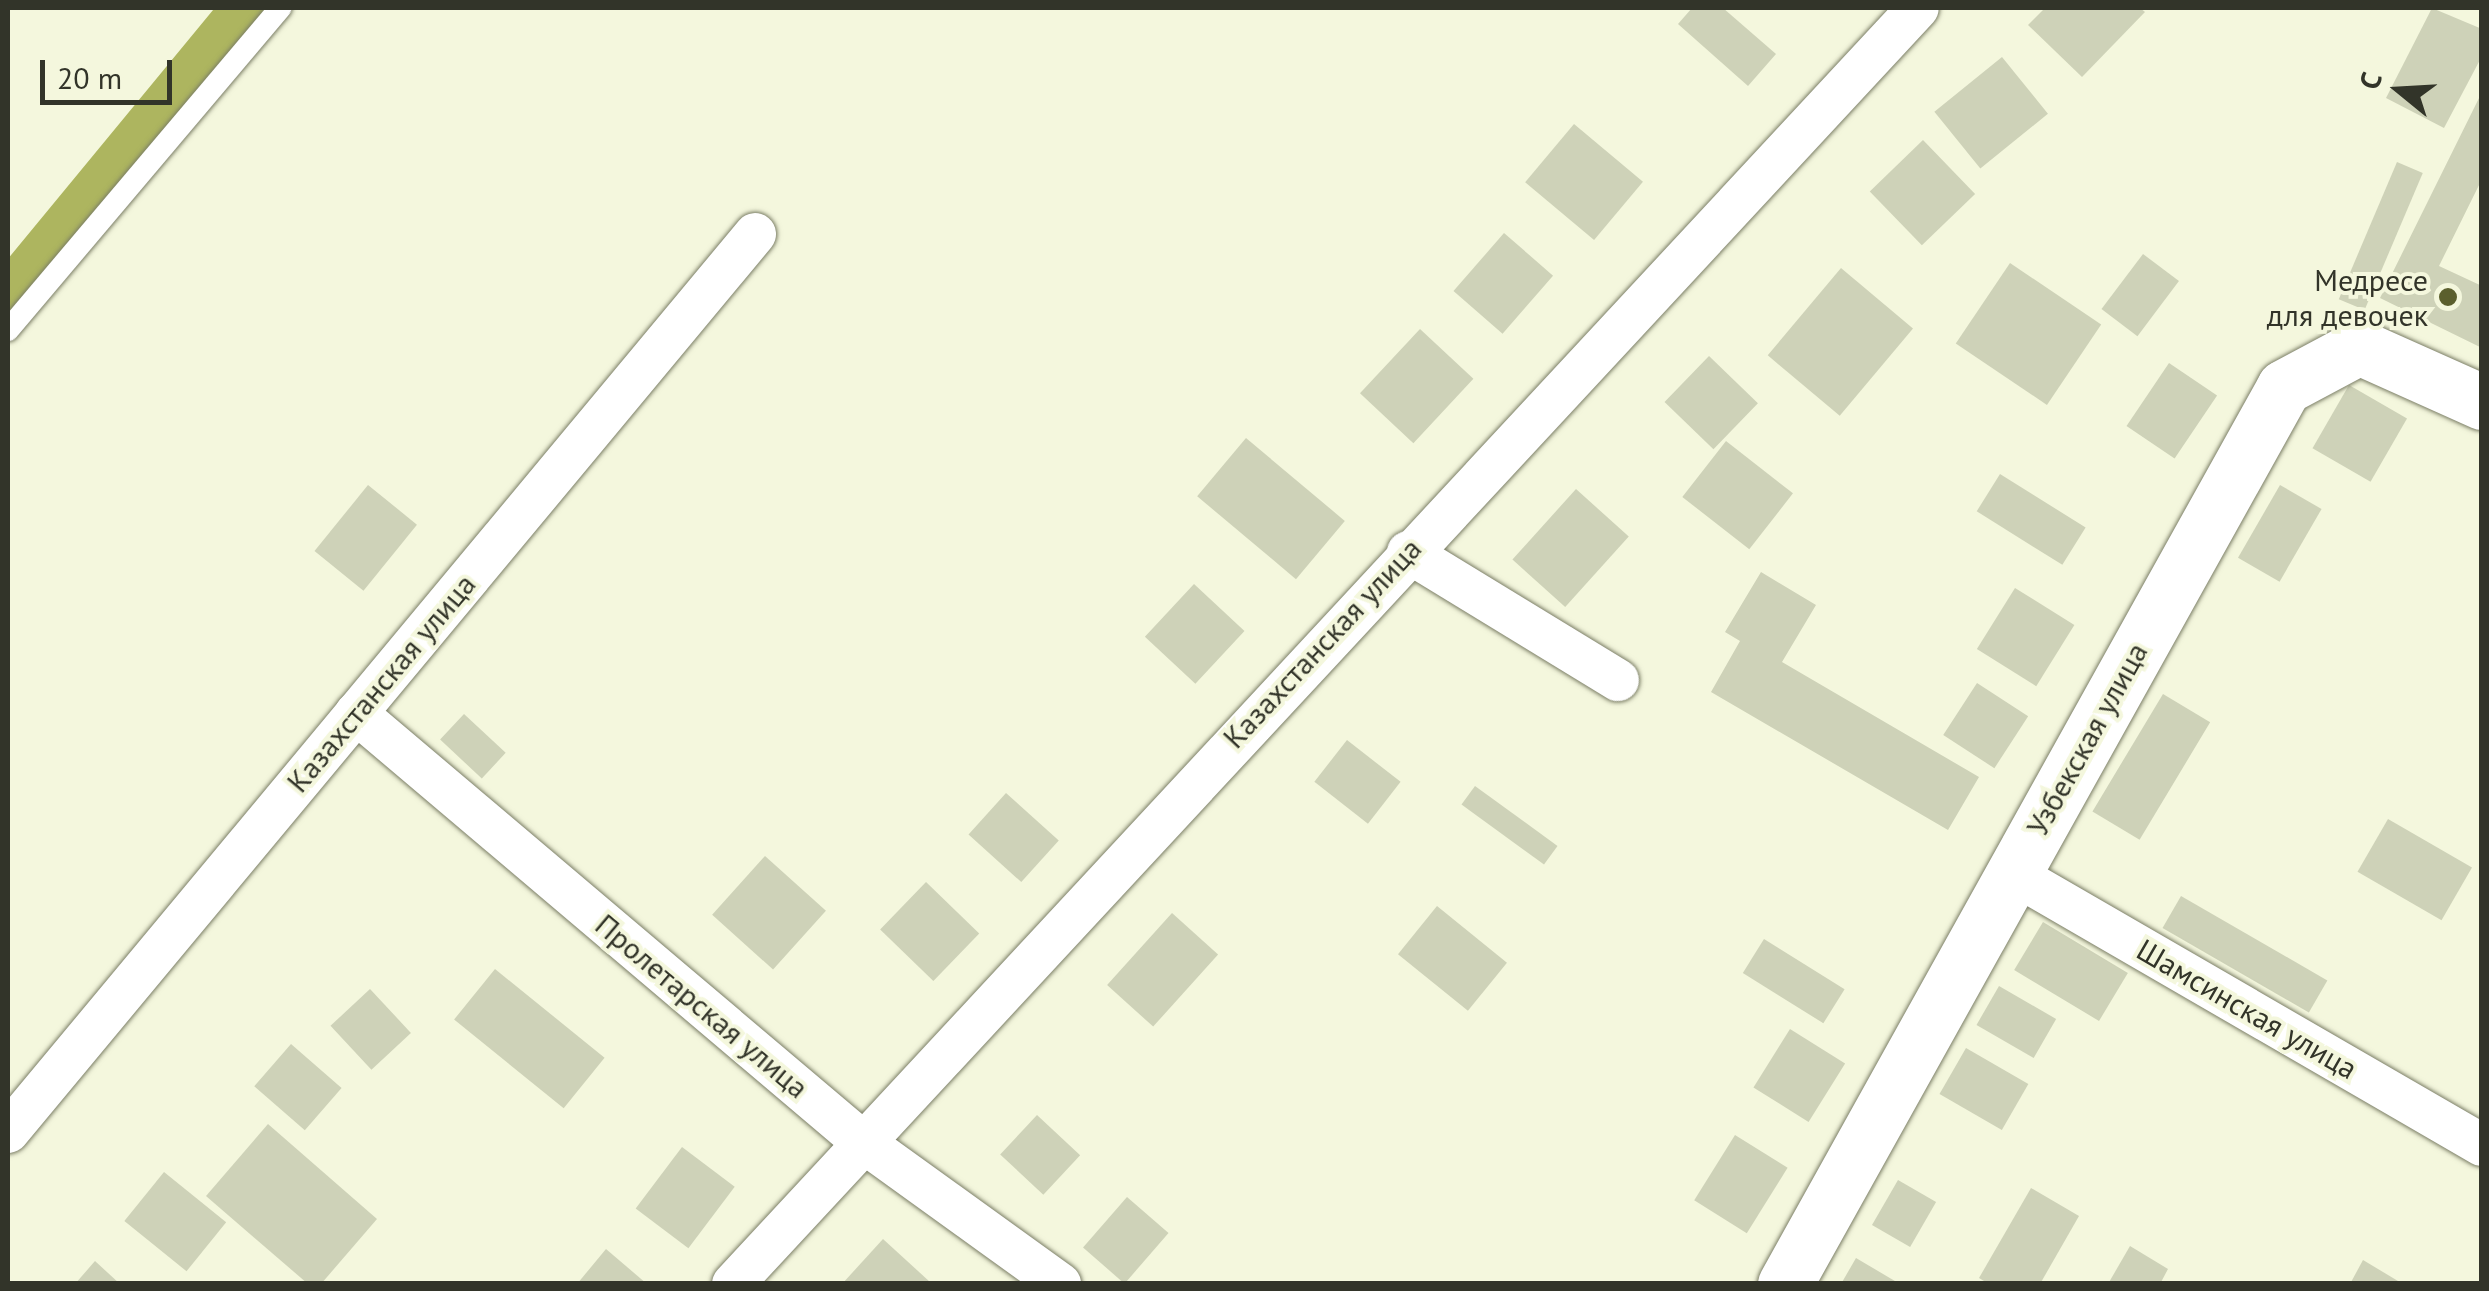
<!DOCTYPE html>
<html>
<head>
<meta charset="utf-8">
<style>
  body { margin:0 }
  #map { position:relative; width:2489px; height:1291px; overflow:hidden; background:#f4f7dd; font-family:"PT Sans",sans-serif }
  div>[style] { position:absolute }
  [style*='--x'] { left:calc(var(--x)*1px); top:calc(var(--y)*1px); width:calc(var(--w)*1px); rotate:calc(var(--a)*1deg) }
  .canal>* { height:45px; margin:-22.5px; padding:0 22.5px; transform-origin:22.5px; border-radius:22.5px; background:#adb55f }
  .building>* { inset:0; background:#ced2b8; transform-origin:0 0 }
  .roads { filter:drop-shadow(0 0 2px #7b7e66) drop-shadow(0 0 2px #7b7e66) }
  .service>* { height:22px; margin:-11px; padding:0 11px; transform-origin:11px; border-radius:11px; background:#fff }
  .minor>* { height:42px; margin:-21px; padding:0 21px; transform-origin:21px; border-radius:21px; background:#fff }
  .tertiary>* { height:55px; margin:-27.5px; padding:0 27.5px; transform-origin:27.5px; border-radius:27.5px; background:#fff }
  .dots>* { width:28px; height:28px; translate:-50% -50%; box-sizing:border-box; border:5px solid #f4f7dd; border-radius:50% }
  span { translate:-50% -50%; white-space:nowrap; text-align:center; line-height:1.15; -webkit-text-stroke:8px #f4f7dd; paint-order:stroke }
  .poi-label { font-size:30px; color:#323429 }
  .right { translate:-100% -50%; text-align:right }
  .street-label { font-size:30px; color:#323429 }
  .frame { position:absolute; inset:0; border:10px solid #323429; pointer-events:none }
  .north { position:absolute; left:2349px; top:40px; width:100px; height:100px; -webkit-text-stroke:8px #f4f7dd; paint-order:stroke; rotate:288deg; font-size:28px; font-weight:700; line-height:40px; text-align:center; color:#323429 }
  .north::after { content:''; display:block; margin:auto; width:35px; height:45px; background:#323429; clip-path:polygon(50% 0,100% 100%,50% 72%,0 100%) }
  .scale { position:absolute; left:40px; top:60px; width:132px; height:45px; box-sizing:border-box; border:5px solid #323429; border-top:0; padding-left:12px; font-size:30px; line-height:35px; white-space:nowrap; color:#323429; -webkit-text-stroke:8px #f4f7dd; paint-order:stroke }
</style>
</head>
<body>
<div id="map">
  <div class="canal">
    <div style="--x:8;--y:293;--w:369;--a:-50.5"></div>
  </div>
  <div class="building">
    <div style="clip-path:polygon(1692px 8px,1723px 8px,1776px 54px,1748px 86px,1678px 24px)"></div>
    <div style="clip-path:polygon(2045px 8px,2140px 8px,2145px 12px,2082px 77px,2028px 25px)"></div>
    <div style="clip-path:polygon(2432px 8px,2482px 29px,2482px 56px,2444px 128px,2386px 98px)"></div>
    <div style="left:2002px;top:57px;width:73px;height:87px;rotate:51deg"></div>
    <div style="clip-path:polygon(2482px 92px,2482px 179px,2439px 266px,2482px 286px,2482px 348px,2380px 298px)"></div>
    <div style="left:1574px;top:124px;width:90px;height:76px;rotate:40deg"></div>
    <div style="left:1923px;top:140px;width:75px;height:74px;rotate:46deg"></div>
    <div style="left:2397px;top:162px;width:28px;height:149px;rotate:23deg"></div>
    <div style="left:1504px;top:233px;width:65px;height:77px;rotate:41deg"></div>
    <div style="left:2143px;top:254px;width:45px;height:69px;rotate:37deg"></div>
    <div style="left:2010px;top:263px;width:110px;height:97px;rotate:34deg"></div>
    <div style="left:1841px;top:268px;width:94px;height:114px;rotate:40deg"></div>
    <div style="left:1420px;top:329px;width:73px;height:88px;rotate:43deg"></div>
    <div style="left:1709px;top:356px;width:68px;height:64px;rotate:44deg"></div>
    <div style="left:2169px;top:363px;width:58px;height:76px;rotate:34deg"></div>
    <div style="left:2349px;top:385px;width:67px;height:73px;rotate:30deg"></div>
    <div style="left:1246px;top:438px;width:129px;height:76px;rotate:40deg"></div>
    <div style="left:1726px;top:441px;width:85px;height:71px;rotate:38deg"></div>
    <div style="left:2000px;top:474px;width:101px;height:44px;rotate:32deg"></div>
    <div style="left:368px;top:485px;width:63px;height:85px;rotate:39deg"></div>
    <div style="left:2280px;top:485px;width:48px;height:84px;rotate:30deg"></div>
    <div style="left:1576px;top:489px;width:71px;height:95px;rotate:42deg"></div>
    <div style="clip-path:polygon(1761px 572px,1816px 605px,1782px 662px,1979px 777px,1948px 830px,1711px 692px,1740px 641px,1725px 632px)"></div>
    <div style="left:1194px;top:584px;width:69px;height:72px;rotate:43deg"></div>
    <div style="left:2015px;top:588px;width:70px;height:72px;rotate:32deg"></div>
    <div style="left:1977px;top:683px;width:61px;height:62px;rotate:33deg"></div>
    <div style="left:2163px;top:694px;width:55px;height:137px;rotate:31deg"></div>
    <div style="left:464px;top:714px;width:57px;height:35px;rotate:43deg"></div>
    <div style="left:1347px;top:740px;width:68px;height:53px;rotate:38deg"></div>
    <div style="left:1475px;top:786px;width:102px;height:23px;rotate:36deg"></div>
    <div style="left:1006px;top:793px;width:71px;height:56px;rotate:42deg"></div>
    <div style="left:2388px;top:819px;width:97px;height:61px;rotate:30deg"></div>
    <div style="left:765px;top:856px;width:82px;height:79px;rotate:42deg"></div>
    <div style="left:926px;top:882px;width:74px;height:66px;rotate:44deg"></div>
    <div style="left:2181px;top:896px;width:169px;height:37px;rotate:30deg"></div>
    <div style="left:1437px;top:906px;width:90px;height:62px;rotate:39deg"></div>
    <div style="left:1172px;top:913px;width:62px;height:97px;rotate:42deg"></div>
    <div style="left:2043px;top:922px;width:99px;height:56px;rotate:31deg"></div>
    <div style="left:1764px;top:939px;width:95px;height:40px;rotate:32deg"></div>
    <div style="left:495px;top:969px;width:141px;height:65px;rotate:39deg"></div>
    <div style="left:1999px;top:986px;width:66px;height:45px;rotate:30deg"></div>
    <div style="left:370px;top:989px;width:60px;height:54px;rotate:47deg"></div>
    <div style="left:1790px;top:1029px;width:65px;height:69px;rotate:32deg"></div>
    <div style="left:291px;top:1044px;width:67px;height:56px;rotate:41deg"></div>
    <div style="left:1966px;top:1048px;width:72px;height:53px;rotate:30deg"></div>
    <div style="left:1037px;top:1115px;width:59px;height:54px;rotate:43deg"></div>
    <div style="clip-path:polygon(268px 1124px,377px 1219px,321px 1284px,308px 1284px,206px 1196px)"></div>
    <div style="left:1735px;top:1135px;width:62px;height:77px;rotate:32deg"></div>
    <div style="left:682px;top:1147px;width:66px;height:77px;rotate:37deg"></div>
    <div style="left:164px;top:1172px;width:80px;height:63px;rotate:39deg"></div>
    <div style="left:1898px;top:1180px;width:44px;height:52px;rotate:30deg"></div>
    <div style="clip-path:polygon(2031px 1188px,2079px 1216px,2040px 1284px,1989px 1284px,1979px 1278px)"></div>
    <div style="left:1127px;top:1197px;width:55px;height:67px;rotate:41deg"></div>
    <div style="clip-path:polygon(883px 1239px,930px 1282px,928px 1284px,842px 1284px)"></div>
    <div style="clip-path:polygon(2130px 1246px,2168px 1269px,2160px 1284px,2108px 1284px)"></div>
    <div style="clip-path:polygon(606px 1249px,647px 1284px,577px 1284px)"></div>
    <div style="clip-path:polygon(1856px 1258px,1900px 1284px,1841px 1284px)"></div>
    <div style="clip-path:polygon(2363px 1260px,2403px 1284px,2350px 1284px)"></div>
    <div style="clip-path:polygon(95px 1261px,120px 1284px,75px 1284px)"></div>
  </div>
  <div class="roads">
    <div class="service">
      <div style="--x:8;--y:330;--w:422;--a:-49.8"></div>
    </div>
    <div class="minor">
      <div style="--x:1408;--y:552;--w:246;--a:31.4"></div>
      <div style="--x:356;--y:713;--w:659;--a:40.26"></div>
      <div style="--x:859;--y:1139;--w:248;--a:35.8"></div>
      <div style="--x:2012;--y:873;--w:543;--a:30.06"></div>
      <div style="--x:8;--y:1132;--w:1168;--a:-50.24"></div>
      <div style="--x:733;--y:1284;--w:1741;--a:-47.12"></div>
    </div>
    <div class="tertiary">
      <div style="--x:1785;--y:1284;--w:1026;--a:-60.91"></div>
      <div style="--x:2284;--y:387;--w:85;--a:-28.1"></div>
      <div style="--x:2359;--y:347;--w:135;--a:24.1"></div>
    </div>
  </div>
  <div class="dots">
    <div style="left:2448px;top:297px;background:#5b5f2d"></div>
  </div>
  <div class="poi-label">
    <span class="right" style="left:2428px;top:297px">Медресе<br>для девочек</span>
  </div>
  <div class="street-label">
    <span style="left:1322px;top:643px;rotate:-47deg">Казахстанская улица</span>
    <span style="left:381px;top:683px;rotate:-50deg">Казахстанская улица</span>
    <span style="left:2087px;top:739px;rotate:-61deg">Узбекская улица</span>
    <span style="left:702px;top:1006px;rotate:40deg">Пролетарская улица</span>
    <span style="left:2247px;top:1009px;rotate:30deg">Шамсинская улица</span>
  </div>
  <div class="frame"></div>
  <div class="north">С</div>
  <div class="scale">20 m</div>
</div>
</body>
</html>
